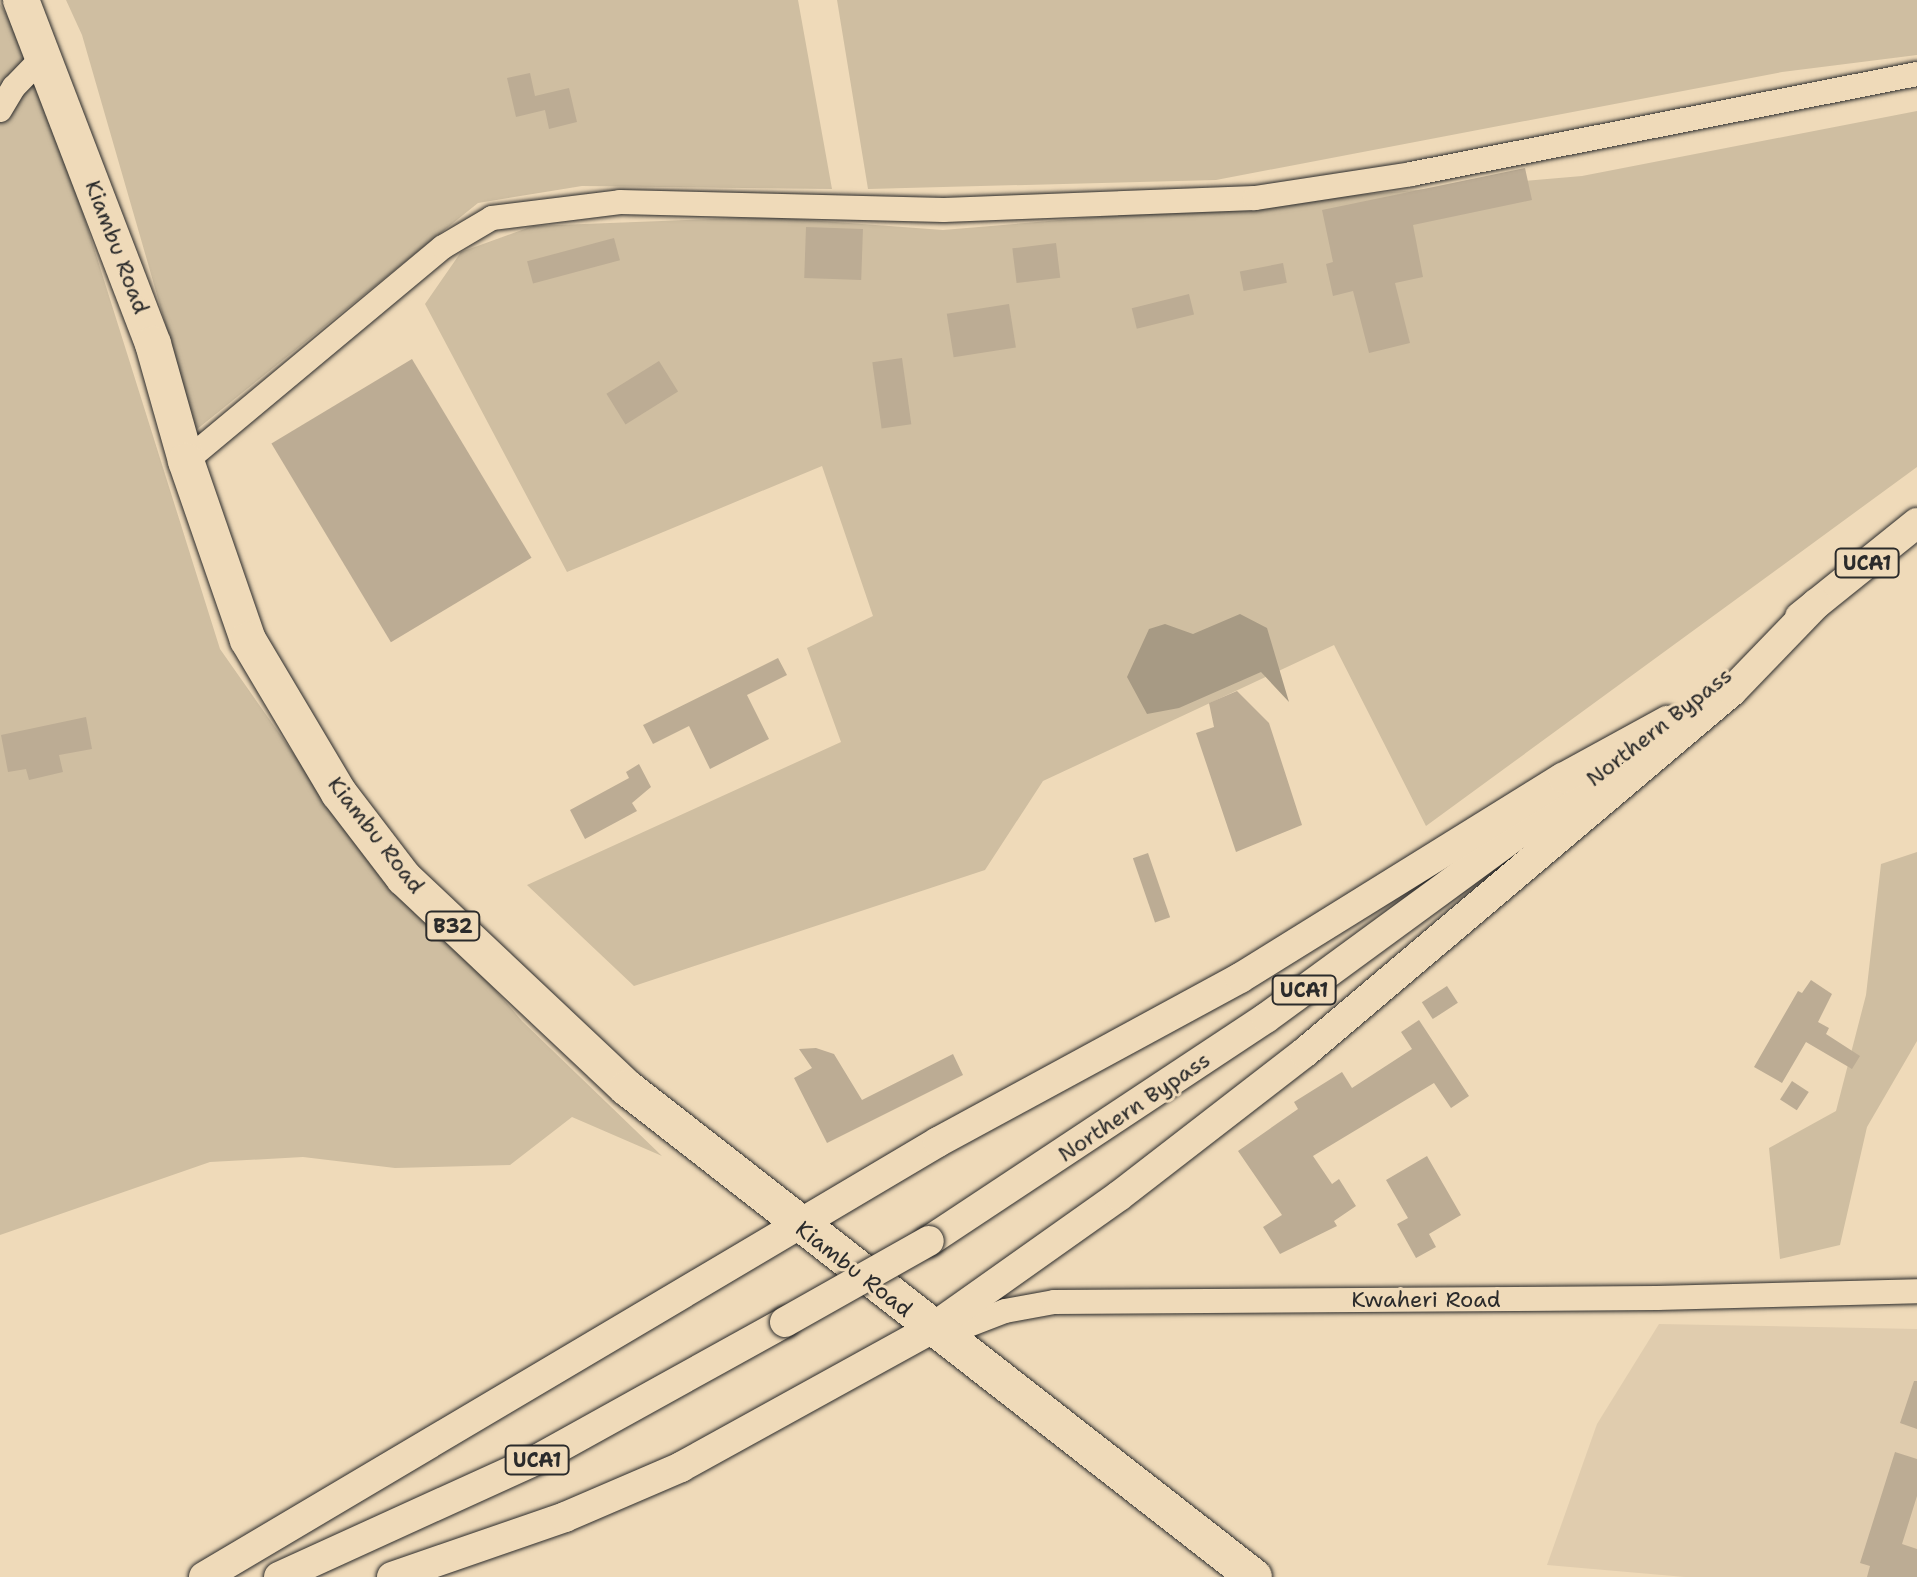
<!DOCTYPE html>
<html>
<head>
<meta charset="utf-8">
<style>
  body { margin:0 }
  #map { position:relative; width:1917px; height:1577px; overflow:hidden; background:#efdab9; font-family:"Shantell Sans",sans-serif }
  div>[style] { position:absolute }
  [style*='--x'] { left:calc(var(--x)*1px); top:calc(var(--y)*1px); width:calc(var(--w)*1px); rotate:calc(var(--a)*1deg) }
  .built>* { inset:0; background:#e0ccae }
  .green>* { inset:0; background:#cfbea1 }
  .water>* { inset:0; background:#a79a84 }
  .building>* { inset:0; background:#bcac94; transform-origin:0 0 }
  .roads { filter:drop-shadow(0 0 2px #2b2b2b) drop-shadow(0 0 2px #2b2b2b) }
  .minor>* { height:24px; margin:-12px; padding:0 12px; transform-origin:12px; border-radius:12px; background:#efdab9 }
  .major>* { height:30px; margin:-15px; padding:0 15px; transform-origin:15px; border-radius:15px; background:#efdab9 }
  .highway>* { height:36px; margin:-18px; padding:0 18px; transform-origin:18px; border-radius:18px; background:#efdab9 }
  .bridges { filter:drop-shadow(0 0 2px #2b2b2b) drop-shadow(0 0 2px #2b2b2b) }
  .major-bridge>* { height:30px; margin:-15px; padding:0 15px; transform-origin:15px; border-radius:15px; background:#efdab9 }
  span { translate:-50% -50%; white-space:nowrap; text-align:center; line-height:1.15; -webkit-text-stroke:6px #efdab9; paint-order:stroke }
  .shield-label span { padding:2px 6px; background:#efdab9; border:2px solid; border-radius:6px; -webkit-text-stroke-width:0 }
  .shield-label { font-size:20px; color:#2b2b2b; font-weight:700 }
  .street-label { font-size:22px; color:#2b2b2b }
</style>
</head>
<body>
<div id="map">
  <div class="built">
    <div style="clip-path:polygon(1659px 1324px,1917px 1329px,1917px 1577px,1685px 1577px,1547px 1565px,1597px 1424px)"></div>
  </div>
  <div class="green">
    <div style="clip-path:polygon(66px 0,798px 0,832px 189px,582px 186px,478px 203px,196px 430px,82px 35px)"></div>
    <div style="clip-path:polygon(837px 0,1917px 0,1917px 55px,1782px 72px,1216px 180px,868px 189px)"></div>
    <div style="clip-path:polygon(0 4px,13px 25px,76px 191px,220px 649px,305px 770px,522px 1021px,662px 1156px,572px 1117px,510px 1165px,395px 1168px,303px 1157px,210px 1162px,0 1235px)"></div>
    <div style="clip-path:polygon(1917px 111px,1917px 467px,1426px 826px,1334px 645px,1043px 781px,985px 870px,634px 986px,527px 885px,841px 742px,807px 648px,873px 616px,822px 466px,567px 572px,425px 304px,461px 252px,533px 226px,767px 217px,943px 230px,1582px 176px)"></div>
    <div style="clip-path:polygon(1917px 852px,1917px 1041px,1867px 1127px,1840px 1245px,1780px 1259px,1769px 1148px,1836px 1111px,1866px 995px,1881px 864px)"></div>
  </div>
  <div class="water">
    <div style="clip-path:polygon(1240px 614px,1267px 628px,1289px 702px,1261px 672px,1179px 708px,1147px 714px,1127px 677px,1149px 629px,1165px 624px,1193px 634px)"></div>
  </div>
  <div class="building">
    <div style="clip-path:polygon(530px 73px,535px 96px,569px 88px,577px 122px,549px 129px,545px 110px,516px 117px,507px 78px)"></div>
    <div style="clip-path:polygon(1525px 168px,1532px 200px,1413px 225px,1423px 277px,1395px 283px,1410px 343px,1369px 353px,1353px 291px,1333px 296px,1326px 264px,1333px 262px,1322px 210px)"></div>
    <div style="left:806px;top:227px;width:57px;height:51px;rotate:2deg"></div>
    <div style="left:614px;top:238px;width:23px;height:90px;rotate:75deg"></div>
    <div style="left:1056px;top:243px;width:35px;height:44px;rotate:83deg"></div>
    <div style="left:1283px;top:263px;width:20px;height:44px;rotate:79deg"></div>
    <div style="left:1189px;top:294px;width:21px;height:59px;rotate:76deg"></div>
    <div style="left:1009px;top:304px;width:44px;height:63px;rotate:81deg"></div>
    <div style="left:902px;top:358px;width:67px;height:30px;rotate:82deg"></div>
    <div style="left:412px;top:359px;width:232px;height:164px;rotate:59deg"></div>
    <div style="left:659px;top:361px;width:36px;height:62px;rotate:58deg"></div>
    <div style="clip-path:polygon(778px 658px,787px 675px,747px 695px,769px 739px,710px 769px,689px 726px,653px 744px,643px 725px)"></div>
    <div style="clip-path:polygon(1237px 691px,1269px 723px,1302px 825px,1236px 852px,1196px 733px,1214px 727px,1209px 703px)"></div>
    <div style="clip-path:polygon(86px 717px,92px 749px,59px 755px,63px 772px,29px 780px,26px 769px,8px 772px,1px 735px)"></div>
    <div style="clip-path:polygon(639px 764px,651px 787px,632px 803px,637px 811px,585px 839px,570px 810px,629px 778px,626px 772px)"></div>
    <div style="left:1148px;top:853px;width:68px;height:16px;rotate:71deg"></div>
    <div style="clip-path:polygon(1811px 980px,1832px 994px,1818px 1022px,1829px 1028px,1826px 1034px,1860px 1056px,1852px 1069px,1806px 1042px,1782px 1083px,1754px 1067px,1798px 991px,1802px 993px)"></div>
    <div style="left:1447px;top:986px;width:20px;height:30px;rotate:57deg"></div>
    <div style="clip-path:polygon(1419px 1020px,1469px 1096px,1451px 1108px,1434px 1083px,1313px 1156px,1332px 1184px,1339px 1179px,1356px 1206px,1334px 1221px,1337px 1226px,1280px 1254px,1263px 1227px,1282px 1215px,1238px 1151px,1298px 1109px,1294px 1102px,1342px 1072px,1352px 1088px,1412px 1049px,1401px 1032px)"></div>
    <div style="clip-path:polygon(816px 1048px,834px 1054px,862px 1100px,953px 1054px,963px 1075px,827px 1143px,794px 1078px,812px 1068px,799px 1049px)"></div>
    <div style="left:1792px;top:1081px;width:20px;height:22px;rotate:33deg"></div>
    <div style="clip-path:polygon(1427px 1156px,1461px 1215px,1429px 1234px,1436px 1247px,1416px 1258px,1397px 1224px,1408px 1218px,1386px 1180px)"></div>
    <div style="clip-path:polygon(1914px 1381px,1917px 1381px,1917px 1429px,1900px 1423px)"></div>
    <div style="clip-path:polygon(1895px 1452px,1917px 1459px,1917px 1496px,1902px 1544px,1917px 1549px,1917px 1577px,1867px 1577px,1870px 1566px,1860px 1563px)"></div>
  </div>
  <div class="roads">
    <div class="minor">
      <div style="--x:0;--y:110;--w:27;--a:-59"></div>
      <div style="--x:14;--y:87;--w:43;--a:-45.9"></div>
      <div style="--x:186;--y:461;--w:334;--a:-39.8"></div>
      <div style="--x:443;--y:247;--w:57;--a:-30.6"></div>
      <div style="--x:492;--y:218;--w:129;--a:-7.1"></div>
      <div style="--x:620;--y:202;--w:324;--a:1.4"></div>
      <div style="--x:944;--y:210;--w:311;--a:-2.2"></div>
      <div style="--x:1255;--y:198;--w:158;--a:-8.7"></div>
      <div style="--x:1411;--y:174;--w:516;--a:-11.18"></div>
      <div style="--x:940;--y:1336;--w:70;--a:-21"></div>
      <div style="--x:1005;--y:1311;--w:50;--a:-10.4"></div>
      <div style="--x:1054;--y:1302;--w:603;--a:-0.38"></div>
      <div style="--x:1657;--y:1298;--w:260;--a:-1.5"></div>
    </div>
    <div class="major">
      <div style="--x:1800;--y:617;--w:150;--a:-38.8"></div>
      <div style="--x:929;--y:1241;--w:404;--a:-33.5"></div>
      <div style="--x:1266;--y:1018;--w:396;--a:-36.2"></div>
      <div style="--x:204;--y:1577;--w:853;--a:-30.65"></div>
      <div style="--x:938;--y:1142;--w:344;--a:-28.5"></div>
      <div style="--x:1240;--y:978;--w:380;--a:-31.8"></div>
      <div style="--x:1563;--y:778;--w:119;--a:-28.7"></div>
      <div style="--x:279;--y:1577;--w:285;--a:-24.5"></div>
      <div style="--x:538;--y:1459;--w:282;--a:-29"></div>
      <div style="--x:392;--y:1577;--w:183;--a:-19.1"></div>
      <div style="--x:565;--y:1517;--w:126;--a:-23.3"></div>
      <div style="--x:681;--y:1467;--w:286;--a:-28.9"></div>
      <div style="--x:931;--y:1329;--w:230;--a:-35.3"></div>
      <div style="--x:1119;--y:1196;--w:234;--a:-37.7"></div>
      <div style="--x:1304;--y:1053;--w:561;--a:-40.22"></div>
      <div style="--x:1732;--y:691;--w:121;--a:-46"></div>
    </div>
    <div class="highway">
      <div style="--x:21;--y:0;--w:368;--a:69"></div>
      <div style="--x:153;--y:344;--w:122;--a:74.2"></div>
      <div style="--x:186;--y:461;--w:189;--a:70.9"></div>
      <div style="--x:248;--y:640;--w:178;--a:59.3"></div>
      <div style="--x:339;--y:793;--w:107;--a:52.6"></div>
      <div style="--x:404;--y:878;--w:306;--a:43.3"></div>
      <div style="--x:627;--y:1088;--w:795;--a:37.95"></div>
    </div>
  </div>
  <div class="bridges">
    <div class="major-bridge">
      <div style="--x:785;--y:1322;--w:165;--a:-29.4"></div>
    </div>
  </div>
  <div class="shield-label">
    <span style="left:1867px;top:563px">UCA1</span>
    <span style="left:453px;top:926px">B32</span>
    <span style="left:1304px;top:990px">UCA1</span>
    <span style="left:537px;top:1460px">UCA1</span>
  </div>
  <div class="street-label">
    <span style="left:117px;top:247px;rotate:69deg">Kiambu Road</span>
    <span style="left:1659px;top:727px;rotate:-38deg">Northern Bypass</span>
    <span style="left:376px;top:835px;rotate:52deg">Kiambu Road</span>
    <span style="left:1134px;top:1107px;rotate:-34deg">Northern Bypass</span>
    <span style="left:854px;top:1269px;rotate:38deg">Kiambu Road</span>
    <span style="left:1426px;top:1300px">Kwaheri Road</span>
  </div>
</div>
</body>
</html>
